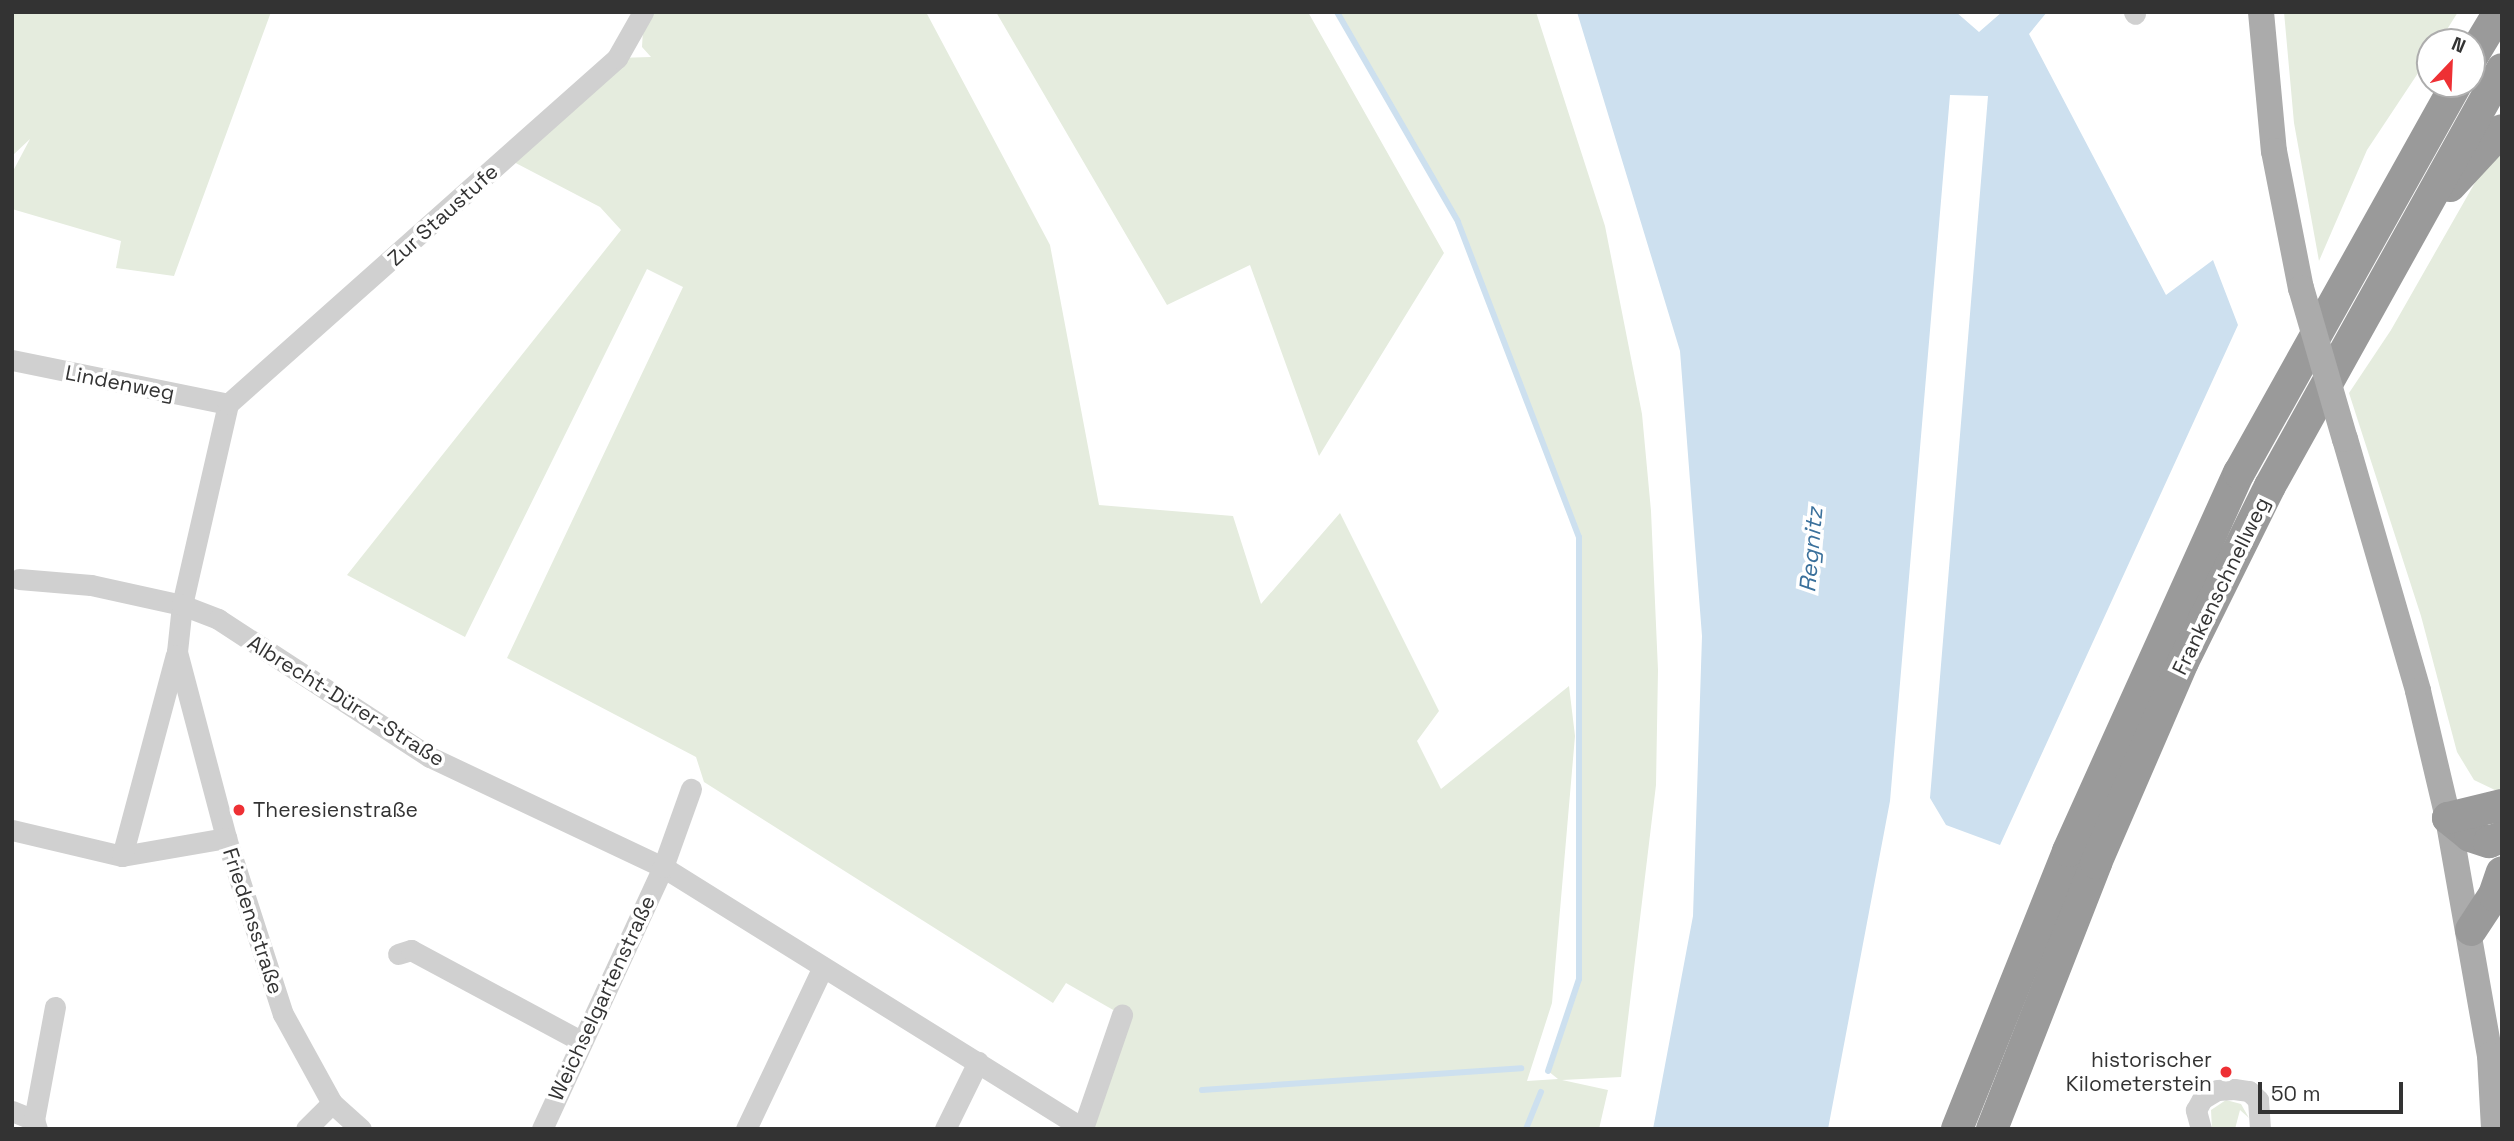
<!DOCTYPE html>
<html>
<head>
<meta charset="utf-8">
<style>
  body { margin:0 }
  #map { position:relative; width:2514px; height:1141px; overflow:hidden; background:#fff; font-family:"Space Grotesk",sans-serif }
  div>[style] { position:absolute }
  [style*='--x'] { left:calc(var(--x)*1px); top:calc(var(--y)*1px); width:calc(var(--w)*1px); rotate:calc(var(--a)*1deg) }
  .green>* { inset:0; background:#e5ecde }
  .water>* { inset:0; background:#cde0ef }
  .stream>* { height:6px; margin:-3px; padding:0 3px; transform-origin:3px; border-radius:3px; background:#cde0ef }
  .minor>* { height:21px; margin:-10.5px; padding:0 10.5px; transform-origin:10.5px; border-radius:10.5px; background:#d0d0d0 }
  .major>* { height:26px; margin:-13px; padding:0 13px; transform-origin:13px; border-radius:13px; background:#ababab }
  .highway>* { height:32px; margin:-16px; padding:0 16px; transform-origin:16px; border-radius:16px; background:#9a9a9a }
  .major-bridge>* { height:26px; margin:-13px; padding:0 13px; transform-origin:13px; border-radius:13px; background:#ababab }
  .dots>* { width:19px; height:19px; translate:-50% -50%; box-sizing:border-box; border:4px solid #fff; border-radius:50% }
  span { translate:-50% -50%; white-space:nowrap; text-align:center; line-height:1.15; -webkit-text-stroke:7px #fff; paint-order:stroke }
  .street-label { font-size:21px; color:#333 }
  .poi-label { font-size:21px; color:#333 }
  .left { translate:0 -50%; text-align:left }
  .right { translate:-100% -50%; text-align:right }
  .water-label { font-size:23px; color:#3a709b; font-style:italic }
  .frame { position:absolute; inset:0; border:14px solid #333; pointer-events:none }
  .north { position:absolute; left:2416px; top:28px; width:70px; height:70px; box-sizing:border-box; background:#fff; border:2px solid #adadad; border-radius:50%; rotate:23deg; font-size:19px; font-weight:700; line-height:28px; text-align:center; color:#333 }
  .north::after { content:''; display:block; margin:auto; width:24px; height:32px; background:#ee3034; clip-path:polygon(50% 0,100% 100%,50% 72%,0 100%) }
  .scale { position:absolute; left:2258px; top:1082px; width:145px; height:32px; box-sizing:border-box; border:4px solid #333; border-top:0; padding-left:9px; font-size:21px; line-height:24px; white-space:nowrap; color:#333; -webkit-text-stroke:5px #fff; paint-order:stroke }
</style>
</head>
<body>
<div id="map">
  <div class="green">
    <div style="clip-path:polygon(12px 12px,271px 12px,174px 276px,116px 268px,121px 241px,12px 209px,12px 173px,30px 139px,12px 156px)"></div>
    <div style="clip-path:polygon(644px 12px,926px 12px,1050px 245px,1099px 505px,1233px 516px,1261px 604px,1340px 513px,1439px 711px,1417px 741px,1441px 789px,1569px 686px,1575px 736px,1552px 1003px,1527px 1081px,1558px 1079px,1548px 1071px,1579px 979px,1579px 537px,1458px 222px,1337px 12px,1536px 12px,1605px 226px,1642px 414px,1651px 511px,1658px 670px,1656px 785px,1621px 1077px,1562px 1080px,1608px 1090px,1599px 1129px,1084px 1129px,1122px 1015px,1066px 983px,1053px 1003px,704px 782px,696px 757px,507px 658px,683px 287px,647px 269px,465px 637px,347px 575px,621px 230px,600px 207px,506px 158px,617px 58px,651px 57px,642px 47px)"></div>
    <div style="clip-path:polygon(996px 12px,1308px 12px,1444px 253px,1319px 456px,1250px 265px,1167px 305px)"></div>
    <div style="clip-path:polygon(2284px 12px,2458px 12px,2439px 42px,2430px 42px,2430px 55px,2367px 150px,2319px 261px,2294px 123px)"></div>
    <div style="clip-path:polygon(2502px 144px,2502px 790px,2497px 791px,2474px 780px,2457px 752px,2421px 616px,2349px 393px,2391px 330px,2493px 151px)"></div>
    <div style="clip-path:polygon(2226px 1100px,2241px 1104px,2249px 1118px,2240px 1110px,2235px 1129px,2212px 1129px,2211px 1110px)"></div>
  </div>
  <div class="water">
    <div style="clip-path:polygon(1577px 12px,1956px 12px,1979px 32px,2002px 12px,2047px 12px,2029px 34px,2166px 295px,2213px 260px,2238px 325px,2000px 845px,1946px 825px,1930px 798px,1988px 96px,1950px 95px,1890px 801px,1828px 1129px,1653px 1129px,1693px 916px,1702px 636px,1680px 351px)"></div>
  </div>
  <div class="stream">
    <div style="--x:1337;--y:12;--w:242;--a:60"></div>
    <div style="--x:1458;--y:222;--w:337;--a:69"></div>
    <div style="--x:1579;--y:537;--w:442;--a:90"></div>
    <div style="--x:1579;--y:979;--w:97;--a:108.6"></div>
    <div style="--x:1202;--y:1090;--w:320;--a:-3.9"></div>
    <div style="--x:1526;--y:1129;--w:40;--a:-68"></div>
  </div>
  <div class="minor">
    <div style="--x:2134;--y:12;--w:2;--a:63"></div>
    <div style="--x:12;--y:360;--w:220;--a:11.5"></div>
    <div style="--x:228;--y:404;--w:206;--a:102.9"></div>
    <div style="--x:182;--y:605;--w:47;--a:96.1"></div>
    <div style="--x:177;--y:652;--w:192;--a:75.2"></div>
    <div style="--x:226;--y:838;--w:185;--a:72.1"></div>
    <div style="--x:283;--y:1014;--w:102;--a:61.2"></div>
    <div style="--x:332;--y:1103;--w:39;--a:42"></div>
    <div style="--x:228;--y:404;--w:521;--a:-41.65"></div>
    <div style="--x:617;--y:58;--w:53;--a:-60.5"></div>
    <div style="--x:19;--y:579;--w:72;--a:4.8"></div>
    <div style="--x:91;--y:585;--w:93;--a:12.4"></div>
    <div style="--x:182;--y:605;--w:39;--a:21"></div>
    <div style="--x:218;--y:619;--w:253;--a:33.1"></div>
    <div style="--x:430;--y:757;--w:258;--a:25.3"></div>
    <div style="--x:663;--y:867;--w:496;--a:31.9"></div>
    <div style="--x:12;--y:830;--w:113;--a:13.3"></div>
    <div style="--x:122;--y:856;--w:106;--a:-9.8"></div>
    <div style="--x:122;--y:856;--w:208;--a:-75"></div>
    <div style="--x:398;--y:954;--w:14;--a:-17"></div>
    <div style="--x:411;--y:950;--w:193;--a:28.2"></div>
    <div style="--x:12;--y:1111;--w:24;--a:22"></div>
    <div style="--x:34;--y:1120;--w:9;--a:72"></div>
    <div style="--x:34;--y:1120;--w:115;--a:-79.5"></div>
    <div style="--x:1083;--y:1128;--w:120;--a:-71"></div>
    <div style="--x:306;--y:1129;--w:37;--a:-45"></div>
    <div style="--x:542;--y:1129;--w:289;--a:-65.2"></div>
    <div style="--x:663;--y:867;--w:83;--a:-70.3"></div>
    <div style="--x:746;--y:1129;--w:177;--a:-64.6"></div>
    <div style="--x:945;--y:1129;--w:75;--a:-63.8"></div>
    <div style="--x:2201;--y:1129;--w:20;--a:-105"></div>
    <div style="--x:2196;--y:1110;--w:13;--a:-61"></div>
    <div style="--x:2202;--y:1099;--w:17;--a:-31"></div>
    <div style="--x:2217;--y:1090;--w:17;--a:-3"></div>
    <div style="--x:2234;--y:1089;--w:15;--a:8"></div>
    <div style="--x:2249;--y:1091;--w:13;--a:45"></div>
    <div style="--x:2258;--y:1100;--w:29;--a:86"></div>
  </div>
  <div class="major">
    <div style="--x:2261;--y:12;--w:140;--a:84.7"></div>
    <div style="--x:2274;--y:151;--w:140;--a:78.9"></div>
    <div style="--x:2345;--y:439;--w:262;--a:73.8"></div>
    <div style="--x:2418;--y:691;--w:130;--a:76.7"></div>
    <div style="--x:2448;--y:818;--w:241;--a:80"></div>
    <div style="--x:2490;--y:1055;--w:74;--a:86.9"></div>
  </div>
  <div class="highway">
    <div style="--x:2472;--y:57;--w:52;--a:-59"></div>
    <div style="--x:2450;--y:186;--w:76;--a:-47.1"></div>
    <div style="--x:2448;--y:818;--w:28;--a:39"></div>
    <div style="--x:2470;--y:836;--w:20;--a:18"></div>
    <div style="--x:2489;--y:842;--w:14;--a:-21"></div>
    <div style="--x:2448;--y:818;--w:56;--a:-13.5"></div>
    <div style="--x:2471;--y:930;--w:42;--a:-56.7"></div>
    <div style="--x:2494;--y:895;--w:24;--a:-71"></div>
    <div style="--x:1957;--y:1129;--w:299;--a:-68.2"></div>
    <div style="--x:2068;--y:851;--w:415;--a:-65.7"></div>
    <div style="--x:2239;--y:473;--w:445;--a:-60.8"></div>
    <div style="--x:1992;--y:1129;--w:286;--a:-68.6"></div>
    <div style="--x:2096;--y:863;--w:219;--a:-66.6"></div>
    <div style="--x:2183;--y:662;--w:196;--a:-63.7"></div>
    <div style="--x:2270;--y:486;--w:477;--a:-60.9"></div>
  </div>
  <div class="major-bridge">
    <div style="--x:2301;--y:288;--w:157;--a:73.8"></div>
  </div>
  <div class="dots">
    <div style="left:239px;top:810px;background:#ee3034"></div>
    <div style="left:2226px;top:1072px;background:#ee3034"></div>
  </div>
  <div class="street-label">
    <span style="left:443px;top:215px;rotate:-42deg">Zur Staustufe</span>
    <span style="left:120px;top:383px;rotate:11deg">Lindenweg</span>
    <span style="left:2221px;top:586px;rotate:-64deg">Frankenschnellweg</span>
    <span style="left:346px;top:701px;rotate:32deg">Albrecht-Dürer-Straße</span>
    <span style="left:253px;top:921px;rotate:72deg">Friedensstraße</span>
    <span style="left:602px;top:998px;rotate:-65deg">Weichselgartenstraße</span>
  </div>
  <div class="poi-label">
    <span class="left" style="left:253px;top:810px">Theresienstraße</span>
    <span class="right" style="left:2212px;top:1072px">historischer<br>Kilometerstein</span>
  </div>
  <div class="water-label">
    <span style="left:1811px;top:550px;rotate:-85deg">Regnitz</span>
  </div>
  <div class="frame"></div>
  <div class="north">N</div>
  <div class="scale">50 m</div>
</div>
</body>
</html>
